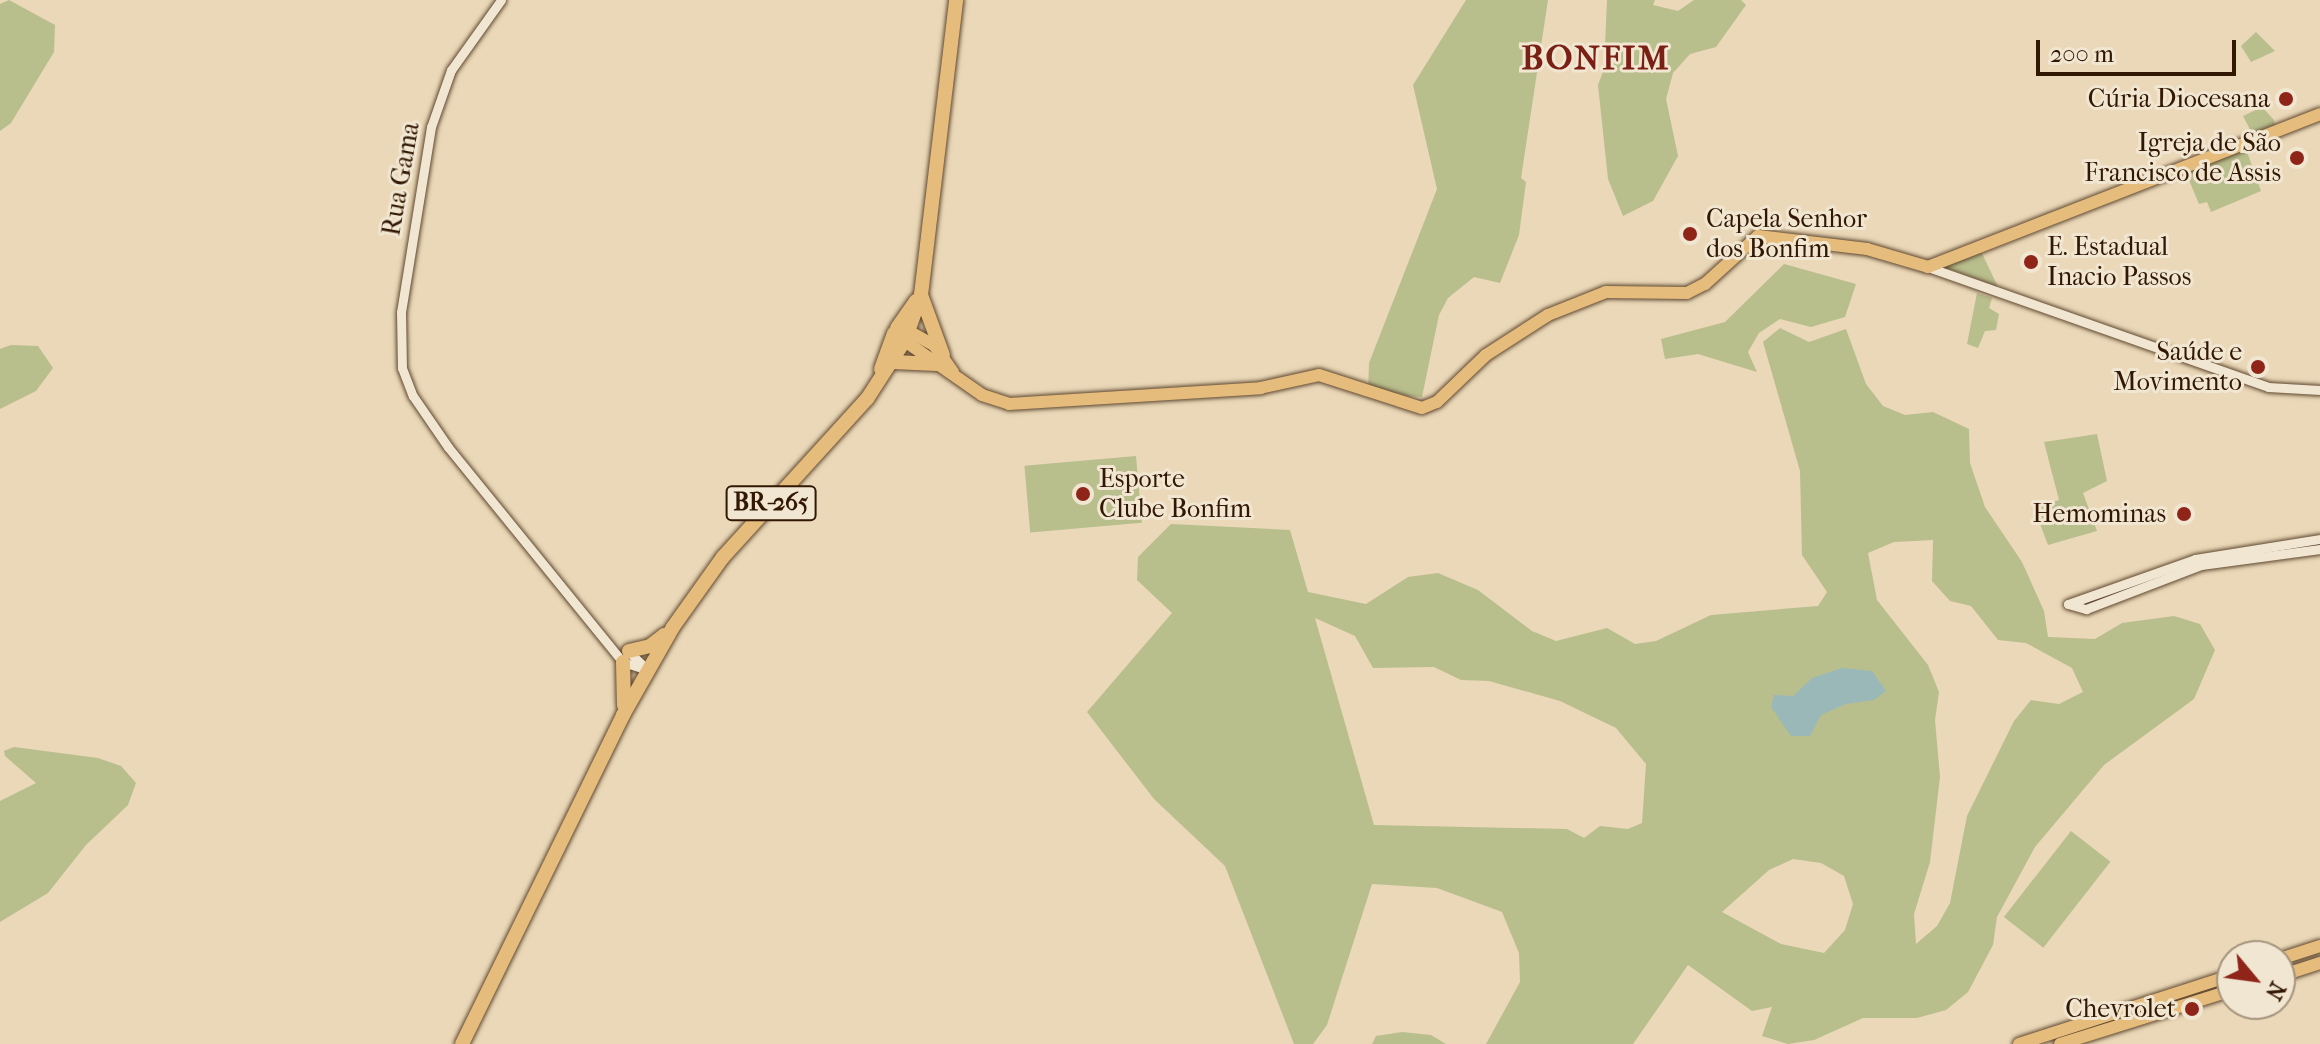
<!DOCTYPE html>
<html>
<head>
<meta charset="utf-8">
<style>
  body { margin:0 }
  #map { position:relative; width:2320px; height:1044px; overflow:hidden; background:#ead8b8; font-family:"IM FELL French Canon",serif }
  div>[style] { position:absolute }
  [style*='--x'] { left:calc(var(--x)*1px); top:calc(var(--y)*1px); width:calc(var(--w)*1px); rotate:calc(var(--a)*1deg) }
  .green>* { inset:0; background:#b9be8d; transform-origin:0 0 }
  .water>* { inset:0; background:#9bb8b8 }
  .roads { filter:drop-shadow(0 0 2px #604830) drop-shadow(0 0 2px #604830) }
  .minor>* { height:9px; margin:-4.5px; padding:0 4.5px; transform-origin:4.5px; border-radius:4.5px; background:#f1e6d1 }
  .major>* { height:12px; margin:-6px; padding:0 6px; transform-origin:6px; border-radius:6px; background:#e5bc7c }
  .highway>* { height:14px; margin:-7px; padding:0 7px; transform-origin:7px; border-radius:7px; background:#e5bc7c }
  .dots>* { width:22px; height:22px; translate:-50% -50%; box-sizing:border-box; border:4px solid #f1e6d1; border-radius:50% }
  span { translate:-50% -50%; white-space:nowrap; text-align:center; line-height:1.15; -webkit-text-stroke:6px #f1e6d1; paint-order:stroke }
  .shield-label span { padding:2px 6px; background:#f1e6d1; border:2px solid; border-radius:6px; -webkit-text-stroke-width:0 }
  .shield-label { font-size:24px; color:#321802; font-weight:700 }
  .poi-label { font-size:26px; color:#321802 }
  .right { translate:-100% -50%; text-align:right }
  .left { translate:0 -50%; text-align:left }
  .street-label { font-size:26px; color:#321802 }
  .district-label { font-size:34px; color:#7a1f14; font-weight:700; letter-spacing:2px }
  .north { position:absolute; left:2216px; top:940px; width:80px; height:80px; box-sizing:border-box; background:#f1e6d1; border:2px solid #a5947e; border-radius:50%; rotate:119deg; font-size:22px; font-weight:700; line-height:32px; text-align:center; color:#321802 }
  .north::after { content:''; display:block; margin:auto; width:28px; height:36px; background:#8f2418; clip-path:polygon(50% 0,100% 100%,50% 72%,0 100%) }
  .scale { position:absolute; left:2036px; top:40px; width:200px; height:36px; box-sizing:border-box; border:4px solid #321802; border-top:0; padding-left:10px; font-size:24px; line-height:28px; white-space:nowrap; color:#321802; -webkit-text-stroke:6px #f1e6d1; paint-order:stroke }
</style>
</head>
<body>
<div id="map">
  <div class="green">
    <div style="clip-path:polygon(9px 0,55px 25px,54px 52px,11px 123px,0 131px,0 4px)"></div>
    <div style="clip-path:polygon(1466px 0,1548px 0,1521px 178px,1526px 182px,1519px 235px,1500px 283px,1474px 277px,1448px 298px,1439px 315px,1422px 397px,1368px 393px,1369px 363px,1437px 189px,1413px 85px)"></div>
    <div style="clip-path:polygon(1607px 0,1655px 0,1653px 5px,1678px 11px,1694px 0,1741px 0,1746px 5px,1716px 47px,1690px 54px,1673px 73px,1666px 99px,1678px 156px,1653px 201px,1623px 216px,1608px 179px,1598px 85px,1604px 69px)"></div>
    <div style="clip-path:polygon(2256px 32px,2275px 51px,2251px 62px,2241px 46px)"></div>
    <div style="clip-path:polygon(2262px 107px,2274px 120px,2276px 132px,2256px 141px,2243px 116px)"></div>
    <div style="clip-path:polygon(2246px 149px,2261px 191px,2211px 212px,2207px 202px,2199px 204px,2186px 173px)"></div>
    <div style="clip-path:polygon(1980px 249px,1998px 287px,1944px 267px)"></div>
    <div style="clip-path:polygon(1784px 264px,1856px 284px,1845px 317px,1811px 327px,1780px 319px,1759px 333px,1748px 352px,1757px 372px,1698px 354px,1665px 359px,1661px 339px,1725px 322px)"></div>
    <div style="clip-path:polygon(1977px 293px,1992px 298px,1989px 308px,1999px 314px,1996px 330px,1985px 331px,1978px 348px,1967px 344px)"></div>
    <div style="clip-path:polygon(evenodd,1780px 328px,1809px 342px,1846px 329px,1866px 384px,1883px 406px,1905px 415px,1933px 412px,1969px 429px,1970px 463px,1985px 507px,2022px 562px,2044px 611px,2048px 637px,2095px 639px,2122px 623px,2174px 616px,2200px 624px,2215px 650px,2194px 699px,2104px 765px,2035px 847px,1997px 917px,1993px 945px,1968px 992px,1946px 1010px,1917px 1018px,1863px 1018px,1814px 1040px,1788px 1044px,1762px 1036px,1772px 1007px,1752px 1011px,1688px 965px,1633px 1044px,1486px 1044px,1520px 982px,1519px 953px,1502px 912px,1437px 888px,1372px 884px,1327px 1025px,1313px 1044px,1294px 1044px,1225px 866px,1154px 799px,1087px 712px,1172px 613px,1137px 580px,1138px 557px,1171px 524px,1290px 530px,1308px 592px,1366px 604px,1408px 577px,1438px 573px,1478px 590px,1532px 631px,1556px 641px,1607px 628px,1635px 644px,1656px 641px,1711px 615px,1818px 606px,1827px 592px,1802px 555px,1800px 471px,1763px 342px,1780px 328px,1933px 540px,1932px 581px,1950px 601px,1971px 606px,1998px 640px,2026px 643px,2072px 668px,2083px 692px,2059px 704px,2031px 700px,2014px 721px,1967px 816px,1950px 903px,1937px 926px,1916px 944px,1914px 914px,1930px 862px,1940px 777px,1935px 720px,1939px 692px,1928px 665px,1877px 600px,1868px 553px,1894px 542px,1933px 540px,1780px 328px,1315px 618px,1355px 636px,1373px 668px,1434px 667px,1461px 680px,1489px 681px,1560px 701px,1616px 728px,1646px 764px,1642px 823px,1628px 829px,1600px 826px,1584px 838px,1567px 829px,1374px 825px,1315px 618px,1780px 328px,1793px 859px,1821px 863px,1844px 876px,1853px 904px,1845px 930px,1824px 953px,1781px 944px,1722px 912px,1769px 870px,1793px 859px)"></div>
    <div style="clip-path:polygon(11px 345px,38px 346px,53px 368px,36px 391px,0 409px,0 349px)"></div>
    <div style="clip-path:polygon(2097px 434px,2107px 481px,2083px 493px,2097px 531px,2048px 545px,2034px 508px,2059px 500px,2044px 442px)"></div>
    <div style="left:1136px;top:456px;width:67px;height:112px;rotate:85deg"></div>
    <div style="clip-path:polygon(14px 747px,98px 758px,121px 766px,136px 783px,128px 805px,86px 845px,48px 893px,0 922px,0 801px,36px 783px,5px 756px,4px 751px)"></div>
    <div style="left:2071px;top:831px;width:50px;height:109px;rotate:38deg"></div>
    <div style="clip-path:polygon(1402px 1032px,1431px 1035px,1446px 1044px,1372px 1044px,1376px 1036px)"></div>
  </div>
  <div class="water">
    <div style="clip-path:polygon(1842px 668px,1872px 671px,1886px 691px,1874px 700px,1846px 704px,1821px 715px,1810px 736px,1791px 736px,1771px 707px,1774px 695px,1793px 696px,1812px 678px)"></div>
  </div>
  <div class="roads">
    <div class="minor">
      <div style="--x:501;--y:0;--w:86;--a:125.5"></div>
      <div style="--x:451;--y:70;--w:60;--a:109.3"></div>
      <div style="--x:431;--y:127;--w:187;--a:99.2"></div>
      <div style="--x:401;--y:312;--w:56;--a:89"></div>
      <div style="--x:402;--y:368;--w:30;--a:69"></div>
      <div style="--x:413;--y:396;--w:62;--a:55.5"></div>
      <div style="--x:448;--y:447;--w:277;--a:50.9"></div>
      <div style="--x:623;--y:662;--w:26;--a:18"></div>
      <div style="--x:1928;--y:267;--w:361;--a:19.4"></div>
      <div style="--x:2268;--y:387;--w:52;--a:3.3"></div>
      <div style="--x:2068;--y:604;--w:19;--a:16"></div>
      <div style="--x:2086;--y:609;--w:123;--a:-20.9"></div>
      <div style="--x:2201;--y:565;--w:120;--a:-7.7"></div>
      <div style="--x:2068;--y:604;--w:135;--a:-19.5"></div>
      <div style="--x:2195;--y:559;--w:127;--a:-9.1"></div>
      <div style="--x:627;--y:650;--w:29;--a:44"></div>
    </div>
    <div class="major">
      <div style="--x:903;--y:328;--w:35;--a:29"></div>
      <div style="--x:934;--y:345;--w:33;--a:55"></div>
      <div style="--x:899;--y:337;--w:101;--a:34.9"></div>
      <div style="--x:982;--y:395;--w:28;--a:18"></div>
      <div style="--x:1009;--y:404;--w:252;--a:-3.6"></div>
      <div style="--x:1260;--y:388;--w:60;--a:-12.4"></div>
      <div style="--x:1319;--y:375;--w:108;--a:17.8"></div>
      <div style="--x:1422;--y:408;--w:16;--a:-22"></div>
      <div style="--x:1437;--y:402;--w:68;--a:-43.8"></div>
      <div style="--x:1486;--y:355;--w:74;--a:-32.8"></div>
      <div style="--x:1548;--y:315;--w:62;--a:-21.6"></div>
      <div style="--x:1606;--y:292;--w:81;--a:0.7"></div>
      <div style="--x:1687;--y:293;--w:20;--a:-27"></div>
      <div style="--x:1705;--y:284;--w:72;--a:-42.2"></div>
      <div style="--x:1758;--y:236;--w:110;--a:6.8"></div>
      <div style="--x:1867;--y:249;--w:64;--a:16.4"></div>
      <div style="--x:1928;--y:267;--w:421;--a:-21.3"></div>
      <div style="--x:2280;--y:959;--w:42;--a:-18"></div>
      <div style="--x:2280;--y:976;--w:42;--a:-18"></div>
      <div style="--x:2019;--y:1044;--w:224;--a:-17.9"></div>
      <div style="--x:2060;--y:1044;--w:180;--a:-17.4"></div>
    </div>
    <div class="highway">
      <div style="--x:921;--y:295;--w:64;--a:69.9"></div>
      <div style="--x:897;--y:328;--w:33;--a:-55"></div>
      <div style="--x:893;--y:362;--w:44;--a:2.6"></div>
      <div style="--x:881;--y:369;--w:38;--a:-70"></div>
      <div style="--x:629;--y:651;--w:22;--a:-13"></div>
      <div style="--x:650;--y:646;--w:18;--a:-38"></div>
      <div style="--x:623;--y:662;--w:43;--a:88.7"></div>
      <div style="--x:462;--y:1044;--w:366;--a:-63.9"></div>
      <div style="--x:623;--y:715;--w:101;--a:-60.4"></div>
      <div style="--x:673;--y:627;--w:86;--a:-54.5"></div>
      <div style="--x:723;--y:557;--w:214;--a:-47.7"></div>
      <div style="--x:867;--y:399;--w:70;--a:-57.2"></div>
      <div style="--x:905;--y:340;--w:48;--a:-70.4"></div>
      <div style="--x:921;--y:295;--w:297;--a:-83.2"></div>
    </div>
  </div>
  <div class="dots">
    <div style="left:2286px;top:99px;background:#8f2418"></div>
    <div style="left:2297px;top:158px;background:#8f2418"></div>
    <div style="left:1690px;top:234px;background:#8f2418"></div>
    <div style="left:2031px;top:262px;background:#8f2418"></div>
    <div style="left:2258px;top:367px;background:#8f2418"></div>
    <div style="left:1083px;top:494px;background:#8f2418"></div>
    <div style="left:2184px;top:514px;background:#8f2418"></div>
    <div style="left:2192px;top:1009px;background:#8f2418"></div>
  </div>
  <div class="shield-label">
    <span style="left:771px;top:503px">BR-265</span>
  </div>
  <div class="poi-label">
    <span class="right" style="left:2270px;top:99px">Cúria Diocesana</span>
    <span class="right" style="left:2281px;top:158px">Igreja de São<br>Francisco de Assis</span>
    <span class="left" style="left:1706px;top:234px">Capela Senhor<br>dos Bonfim</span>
    <span class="left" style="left:2047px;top:262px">E. Estadual<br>Inacio Passos</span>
    <span class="right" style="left:2242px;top:367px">Saúde e<br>Movimento</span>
    <span class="left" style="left:1099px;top:494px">Esporte<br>Clube Bonfim</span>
    <span class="right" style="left:2166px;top:514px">Hemominas</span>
    <span class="right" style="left:2176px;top:1009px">Chevrolet</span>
  </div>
  <div class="street-label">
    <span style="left:401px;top:179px;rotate:-80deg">Rua Gama</span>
  </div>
  <div class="district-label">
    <span style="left:1596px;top:59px">BONFIM</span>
  </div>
  <div class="north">N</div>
  <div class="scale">200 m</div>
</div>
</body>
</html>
